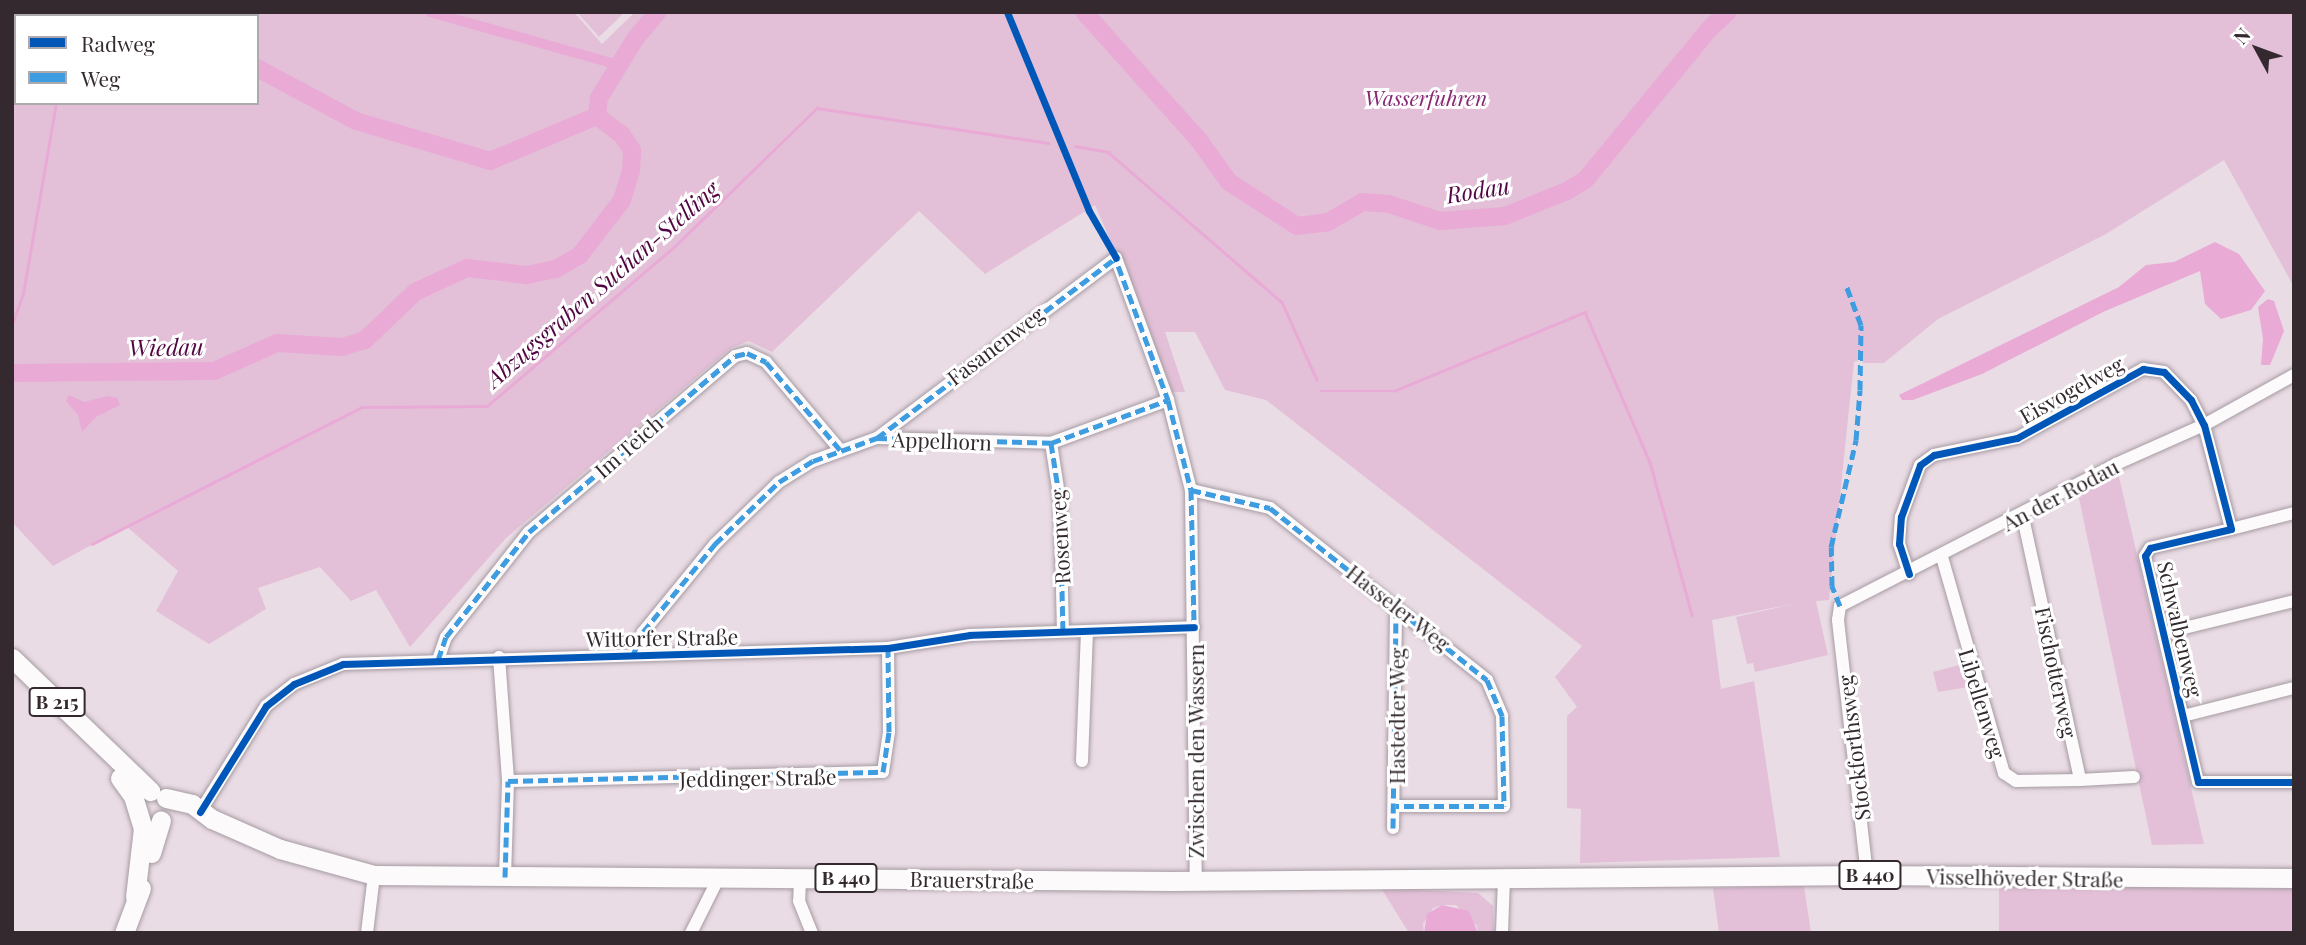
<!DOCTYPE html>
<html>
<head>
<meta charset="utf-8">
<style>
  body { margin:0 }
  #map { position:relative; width:2306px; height:945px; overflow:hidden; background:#eadce5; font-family:"Playfair Display",serif }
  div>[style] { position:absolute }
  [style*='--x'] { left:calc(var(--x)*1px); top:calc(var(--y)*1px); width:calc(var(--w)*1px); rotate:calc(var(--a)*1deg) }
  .green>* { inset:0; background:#e3c0d8; transform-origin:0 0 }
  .water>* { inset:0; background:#e9aad6 }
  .stream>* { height:2.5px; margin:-1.25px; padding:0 1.25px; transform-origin:1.25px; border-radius:1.25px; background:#e9aad6 }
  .canal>* { height:10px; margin:-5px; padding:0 5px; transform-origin:5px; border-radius:5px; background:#e9aad6 }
  .river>* { height:18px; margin:-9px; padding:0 9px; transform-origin:9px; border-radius:9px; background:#e9aad6 }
  .roads { filter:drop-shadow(0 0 2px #a69ba2) drop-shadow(0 0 2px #a69ba2) }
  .street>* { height:12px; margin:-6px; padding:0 6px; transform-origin:6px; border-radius:6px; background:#fcfafb }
  .primary>* { height:19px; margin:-9.5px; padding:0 9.5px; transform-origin:9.5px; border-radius:9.5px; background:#fcfafb }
  .quiet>* { height:5px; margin-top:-2.5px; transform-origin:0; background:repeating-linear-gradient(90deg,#3e9ce1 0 10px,transparent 0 15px) }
  .cycleway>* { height:7px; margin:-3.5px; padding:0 3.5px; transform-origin:3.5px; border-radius:3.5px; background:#0057b8 }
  span { translate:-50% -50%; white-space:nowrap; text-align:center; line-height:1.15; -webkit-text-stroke:6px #fff; paint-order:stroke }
  .shield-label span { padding:2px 5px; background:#fff; border:2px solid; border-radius:5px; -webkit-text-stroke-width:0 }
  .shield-label { font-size:19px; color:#33292f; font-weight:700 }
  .park-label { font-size:21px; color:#872872; font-style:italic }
  .street-label { font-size:21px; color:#33292f }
  .water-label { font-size:23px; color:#510643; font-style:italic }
  .frame { position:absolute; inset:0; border:14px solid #33292f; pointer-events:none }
  .legend { position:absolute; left:14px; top:14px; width:245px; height:91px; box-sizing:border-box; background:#fff; border:2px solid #ada9ac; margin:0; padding:9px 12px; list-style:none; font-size:21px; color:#33292f }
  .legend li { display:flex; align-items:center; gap:14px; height:35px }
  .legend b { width:35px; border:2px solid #ada9ac }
  .north { position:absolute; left:2222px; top:14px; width:70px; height:70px; -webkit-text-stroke:5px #fff; paint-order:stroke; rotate:311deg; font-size:19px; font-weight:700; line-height:28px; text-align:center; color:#33292f }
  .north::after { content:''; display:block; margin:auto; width:24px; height:32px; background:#33292f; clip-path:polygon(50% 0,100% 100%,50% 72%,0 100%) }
</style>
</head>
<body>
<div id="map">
  <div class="green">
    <div style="clip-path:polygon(evenodd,12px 12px,574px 12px,602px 44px,635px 12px,2294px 12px,2294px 287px,2224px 160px,2106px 234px,1938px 319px,1884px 363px,1863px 363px,1863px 358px,1854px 362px,1829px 600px,1816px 601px,1828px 655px,1755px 672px,1753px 663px,1747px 664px,1736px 617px,1798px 603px,1712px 620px,1721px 689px,1754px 681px,1780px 857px,1580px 863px,1581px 809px,1567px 808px,1567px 716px,1577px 707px,1555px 677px,1582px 646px,1266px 400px,1225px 390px,1195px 332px,1165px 332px,1185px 392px,1170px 392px,1150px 332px,1095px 205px,985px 274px,919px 211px,772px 352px,749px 341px,731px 348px,507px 537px,410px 647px,376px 590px,351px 601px,320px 567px,258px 588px,266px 609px,209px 644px,156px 611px,178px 571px,126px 526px,53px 566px,12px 522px,12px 12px,16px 16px,257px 16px,257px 103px,16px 103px,16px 16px)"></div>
    <div style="clip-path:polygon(577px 12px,625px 12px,599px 37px)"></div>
    <div style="clip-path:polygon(2116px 464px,2204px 844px,2152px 845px,2076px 484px)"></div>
    <div style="clip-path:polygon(1963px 664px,1975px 686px,1938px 692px,1933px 672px)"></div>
    <div style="left:2294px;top:878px;width:55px;height:295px;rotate:90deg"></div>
    <div style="clip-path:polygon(1804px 886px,1811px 933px,1719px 933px,1713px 888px)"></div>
    <div style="clip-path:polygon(1381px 888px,1478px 893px,1493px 906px,1494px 933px,1478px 933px,1477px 926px,1456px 905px,1442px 905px,1433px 908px,1423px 924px,1424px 933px,1409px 933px)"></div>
  </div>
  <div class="water">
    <div style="clip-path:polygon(2215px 242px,2239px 254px,2265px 291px,2251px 310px,2221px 319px,2205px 304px,2200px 271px,2103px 312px,1982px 374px,1913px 400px,1902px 400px,1899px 395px,2119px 287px,2146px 265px,2174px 262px)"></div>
    <div style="clip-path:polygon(2268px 299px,2274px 301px,2284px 331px,2270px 365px,2261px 365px,2263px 339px,2258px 307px)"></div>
    <div style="clip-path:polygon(69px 395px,84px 402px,107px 396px,117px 398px,120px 405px,96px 417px,82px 432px,78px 415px,66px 401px)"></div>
    <div style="clip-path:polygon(1442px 905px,1469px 911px,1478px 933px,1424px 933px,1427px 914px)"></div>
  </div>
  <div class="stream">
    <div style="--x:151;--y:16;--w:4;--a:-90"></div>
    <div style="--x:1075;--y:146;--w:34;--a:10"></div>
    <div style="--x:1108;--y:152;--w:230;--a:40.8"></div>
    <div style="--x:1282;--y:302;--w:85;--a:65.8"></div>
    <div style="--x:12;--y:324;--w:32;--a:-70"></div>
    <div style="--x:23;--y:294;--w:194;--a:-80.2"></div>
    <div style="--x:1321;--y:391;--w:73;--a:0"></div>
    <div style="--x:1394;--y:391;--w:207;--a:-22.5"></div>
    <div style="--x:1585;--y:312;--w:163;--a:66.6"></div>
    <div style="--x:1650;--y:462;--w:159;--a:74.6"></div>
    <div style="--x:92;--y:544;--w:303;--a:-26.9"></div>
    <div style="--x:362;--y:407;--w:125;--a:-0.5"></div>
    <div style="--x:487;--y:406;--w:247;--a:-40.4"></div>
    <div style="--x:675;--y:246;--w:198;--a:-44.2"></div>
    <div style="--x:817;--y:108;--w:234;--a:8.6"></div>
  </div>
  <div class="canal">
    <div style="--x:430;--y:12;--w:195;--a:15.7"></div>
  </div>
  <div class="river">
    <div style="--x:1084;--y:12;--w:171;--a:48.1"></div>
    <div style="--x:1198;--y:139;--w:53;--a:54.2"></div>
    <div style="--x:1229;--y:182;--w:81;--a:32.9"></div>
    <div style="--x:1297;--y:226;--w:31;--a:-7"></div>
    <div style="--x:1328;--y:222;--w:39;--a:-30"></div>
    <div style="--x:1362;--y:202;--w:27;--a:4"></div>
    <div style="--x:1389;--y:204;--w:54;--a:18.4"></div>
    <div style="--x:1440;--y:221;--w:65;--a:-4.4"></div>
    <div style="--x:1505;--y:216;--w:67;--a:-22"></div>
    <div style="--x:1567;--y:191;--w:22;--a:-32"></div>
    <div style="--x:1586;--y:179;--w:194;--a:-50.6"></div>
    <div style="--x:1709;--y:29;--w:25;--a:-42"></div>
    <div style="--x:12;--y:54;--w:4;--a:14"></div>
    <div style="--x:257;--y:68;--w:112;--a:28.2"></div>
    <div style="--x:356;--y:121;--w:140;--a:16.6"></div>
    <div style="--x:490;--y:161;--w:116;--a:-22.8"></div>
    <div style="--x:12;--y:373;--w:202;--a:-0.6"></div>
    <div style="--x:214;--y:371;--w:69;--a:-24"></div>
    <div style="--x:277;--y:343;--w:65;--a:3.5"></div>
    <div style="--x:342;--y:347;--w:24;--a:-17"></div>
    <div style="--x:365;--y:340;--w:69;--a:-43.8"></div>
    <div style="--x:415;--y:292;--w:57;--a:-24.8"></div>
    <div style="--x:467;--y:268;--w:60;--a:6.7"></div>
    <div style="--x:527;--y:275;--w:30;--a:-12"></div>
    <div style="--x:556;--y:269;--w:28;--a:-30"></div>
    <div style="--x:580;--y:255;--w:69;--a:-52.6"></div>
    <div style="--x:622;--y:200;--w:30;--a:-73"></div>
    <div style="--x:631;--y:171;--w:21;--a:-87"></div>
    <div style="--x:632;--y:150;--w:18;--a:-124"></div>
    <div style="--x:622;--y:135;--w:31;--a:-143"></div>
    <div style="--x:597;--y:116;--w:18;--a:-84"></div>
    <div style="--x:599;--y:98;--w:69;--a:-58.6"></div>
    <div style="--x:635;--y:39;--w:35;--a:-50"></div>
  </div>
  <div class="roads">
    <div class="street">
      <div style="--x:877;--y:438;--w:299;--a:-37"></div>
      <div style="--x:1116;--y:258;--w:151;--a:69.9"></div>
      <div style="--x:1168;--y:400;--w:93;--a:75.7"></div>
      <div style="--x:1191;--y:490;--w:389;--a:89.3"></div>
      <div style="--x:1051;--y:443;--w:59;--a:81.2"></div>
      <div style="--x:1060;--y:501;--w:130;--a:88.7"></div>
      <div style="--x:1191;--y:490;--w:81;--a:12.8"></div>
      <div style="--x:1270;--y:508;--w:277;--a:38.4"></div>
      <div style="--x:1487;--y:680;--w:39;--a:67"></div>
      <div style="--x:1502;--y:716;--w:90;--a:88.7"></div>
      <div style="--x:1504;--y:806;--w:108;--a:180"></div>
      <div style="--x:2022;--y:513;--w:273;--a:77.7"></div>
      <div style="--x:2080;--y:780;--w:54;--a:-3.2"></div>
      <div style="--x:2231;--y:529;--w:65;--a:-14.3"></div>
      <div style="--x:1942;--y:557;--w:225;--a:74"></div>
      <div style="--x:2004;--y:773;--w:14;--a:34"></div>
      <div style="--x:2016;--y:781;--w:64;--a:-0.9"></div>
      <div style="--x:1909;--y:574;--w:32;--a:-108"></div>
      <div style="--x:1899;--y:544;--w:27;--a:-86"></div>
      <div style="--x:1901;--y:517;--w:55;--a:-69.9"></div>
      <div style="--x:1920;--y:465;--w:17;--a:-36"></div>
      <div style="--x:1934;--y:455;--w:85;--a:-11.6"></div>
      <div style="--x:2017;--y:438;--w:144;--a:-28.7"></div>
      <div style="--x:2143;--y:369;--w:21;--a:8"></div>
      <div style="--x:2164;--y:372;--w:39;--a:46"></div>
      <div style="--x:2191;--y:400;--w:28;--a:63"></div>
      <div style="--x:2204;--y:425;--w:107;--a:75.4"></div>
      <div style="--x:2231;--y:529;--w:83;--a:166.8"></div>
      <div style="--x:2150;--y:548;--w:9;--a:122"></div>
      <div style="--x:2145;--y:556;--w:232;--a:76.8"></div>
      <div style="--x:2198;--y:782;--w:96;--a:0"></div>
      <div style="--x:2164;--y:633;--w:134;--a:-13.8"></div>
      <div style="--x:633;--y:655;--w:25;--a:-67"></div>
      <div style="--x:643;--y:632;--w:114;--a:-50.7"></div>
      <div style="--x:715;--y:544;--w:89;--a:-44.1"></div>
      <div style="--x:779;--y:482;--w:40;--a:-32"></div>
      <div style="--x:813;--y:461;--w:68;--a:-19.8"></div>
      <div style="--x:877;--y:438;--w:174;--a:1.6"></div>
      <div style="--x:1051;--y:443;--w:125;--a:-20.2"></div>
      <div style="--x:499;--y:657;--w:124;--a:85.8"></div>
      <div style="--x:438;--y:660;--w:24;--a:-71"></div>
      <div style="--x:446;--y:637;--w:134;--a:-51.7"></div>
      <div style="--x:529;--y:532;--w:271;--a:-40.5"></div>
      <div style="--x:735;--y:356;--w:12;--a:-14"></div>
      <div style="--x:747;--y:353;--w:21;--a:25"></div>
      <div style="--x:766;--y:362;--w:115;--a:49.9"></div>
      <div style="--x:2183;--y:716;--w:114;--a:-14.2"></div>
      <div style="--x:1082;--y:761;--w:130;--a:-87.8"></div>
      <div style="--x:200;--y:812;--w:125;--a:-58.1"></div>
      <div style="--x:266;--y:706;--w:36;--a:-38"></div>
      <div style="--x:294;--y:684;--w:53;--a:-22.2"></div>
      <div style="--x:343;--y:664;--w:545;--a:-1.68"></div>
      <div style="--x:888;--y:648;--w:83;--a:-9"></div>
      <div style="--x:970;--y:635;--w:224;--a:-2"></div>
      <div style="--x:1393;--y:828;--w:223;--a:-89.2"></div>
      <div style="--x:1867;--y:875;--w:257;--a:-96.5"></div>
      <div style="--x:1838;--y:620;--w:14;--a:-82"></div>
      <div style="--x:1840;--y:606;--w:310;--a:-27.2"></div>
      <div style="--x:2116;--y:464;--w:96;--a:-23.9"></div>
      <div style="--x:2204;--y:425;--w:103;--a:-29.1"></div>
      <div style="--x:505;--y:877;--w:96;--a:-88.2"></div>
      <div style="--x:508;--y:781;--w:375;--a:-1.4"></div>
      <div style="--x:883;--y:772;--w:40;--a:-81.5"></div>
      <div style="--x:889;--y:732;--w:84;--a:-90.7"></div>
      <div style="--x:800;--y:878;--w:23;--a:92"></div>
      <div style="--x:799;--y:901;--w:35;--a:68"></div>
      <div style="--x:367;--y:933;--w:58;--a:-83.1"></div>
      <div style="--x:691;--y:933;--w:60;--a:-63.4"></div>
      <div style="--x:1502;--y:933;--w:54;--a:-87.9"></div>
    </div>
    <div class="primary">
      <div style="--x:12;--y:658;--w:192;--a:43.9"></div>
      <div style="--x:120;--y:778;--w:22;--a:54"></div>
      <div style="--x:133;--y:796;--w:34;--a:73"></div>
      <div style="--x:143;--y:828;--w:69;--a:96.6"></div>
      <div style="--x:166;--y:798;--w:27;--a:13"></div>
      <div style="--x:192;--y:804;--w:25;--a:37"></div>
      <div style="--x:212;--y:819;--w:74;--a:23.8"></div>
      <div style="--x:280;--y:849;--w:98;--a:15.5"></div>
      <div style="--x:374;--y:875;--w:798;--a:0.43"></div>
      <div style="--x:1172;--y:881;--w:695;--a:-0.49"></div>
      <div style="--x:1867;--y:875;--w:427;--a:0.4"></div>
      <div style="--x:151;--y:853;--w:34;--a:-73"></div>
      <div style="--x:124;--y:933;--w:48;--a:-69.3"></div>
    </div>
  </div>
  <div class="quiet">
    <div style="--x:1113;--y:252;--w:158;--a:69.6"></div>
    <div style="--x:1168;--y:400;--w:93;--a:75.7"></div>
    <div style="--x:1191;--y:490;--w:137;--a:88.7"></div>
    <div style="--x:877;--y:438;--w:299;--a:-37"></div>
    <div style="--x:1051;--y:443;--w:59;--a:81.2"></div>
    <div style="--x:1060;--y:501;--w:130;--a:88.7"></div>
    <div style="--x:1191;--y:490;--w:81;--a:12.8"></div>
    <div style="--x:1270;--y:508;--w:277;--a:38.4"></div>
    <div style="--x:1487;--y:680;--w:39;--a:67"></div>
    <div style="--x:1502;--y:716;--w:90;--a:88.7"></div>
    <div style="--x:1504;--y:806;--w:108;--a:180"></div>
    <div style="--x:1840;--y:606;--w:22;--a:-112"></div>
    <div style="--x:1832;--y:586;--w:39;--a:-91"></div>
    <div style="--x:1831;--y:547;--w:110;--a:-76.8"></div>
    <div style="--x:1856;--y:440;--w:50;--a:-85.4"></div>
    <div style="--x:1860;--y:390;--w:65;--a:-89.1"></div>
    <div style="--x:1861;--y:325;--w:43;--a:-110.6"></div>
    <div style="--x:633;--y:655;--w:25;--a:-67"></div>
    <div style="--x:643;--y:632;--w:114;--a:-50.7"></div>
    <div style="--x:715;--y:544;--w:89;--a:-44.1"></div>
    <div style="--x:779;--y:482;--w:40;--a:-32"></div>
    <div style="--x:813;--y:461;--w:68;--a:-19.8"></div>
    <div style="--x:877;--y:438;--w:174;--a:1.6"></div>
    <div style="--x:1051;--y:443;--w:125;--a:-20.2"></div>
    <div style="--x:438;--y:660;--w:24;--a:-71"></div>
    <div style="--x:446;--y:637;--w:134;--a:-51.7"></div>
    <div style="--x:529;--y:532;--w:271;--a:-40.5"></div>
    <div style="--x:735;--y:356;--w:12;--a:-14"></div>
    <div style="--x:747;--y:353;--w:21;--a:25"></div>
    <div style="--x:766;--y:362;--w:115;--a:49.9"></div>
    <div style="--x:1393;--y:828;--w:223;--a:-89.2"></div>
    <div style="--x:505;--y:877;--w:96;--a:-88.2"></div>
    <div style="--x:508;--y:781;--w:375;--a:-1.4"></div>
    <div style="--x:883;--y:772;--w:40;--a:-81.5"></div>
    <div style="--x:889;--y:732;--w:84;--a:-90.7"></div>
  </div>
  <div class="cycleway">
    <div style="--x:1007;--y:12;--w:215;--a:67.6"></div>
    <div style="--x:1089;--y:211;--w:54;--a:60.1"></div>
    <div style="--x:1909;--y:574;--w:32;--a:-108"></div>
    <div style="--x:1899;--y:544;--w:27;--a:-86"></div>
    <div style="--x:1901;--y:517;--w:55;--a:-69.9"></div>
    <div style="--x:1920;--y:465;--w:17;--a:-36"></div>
    <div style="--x:1934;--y:455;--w:85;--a:-11.6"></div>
    <div style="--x:2017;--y:438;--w:144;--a:-28.7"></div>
    <div style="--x:2143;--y:369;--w:21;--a:8"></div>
    <div style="--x:2164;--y:372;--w:39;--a:46"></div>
    <div style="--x:2191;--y:400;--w:28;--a:63"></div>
    <div style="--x:2204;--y:425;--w:107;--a:75.4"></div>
    <div style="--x:2231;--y:529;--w:83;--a:166.8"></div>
    <div style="--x:2150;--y:548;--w:9;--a:122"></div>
    <div style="--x:2145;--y:556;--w:232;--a:76.8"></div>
    <div style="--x:2198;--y:782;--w:96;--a:0"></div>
    <div style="--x:200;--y:812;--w:125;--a:-58.1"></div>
    <div style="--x:266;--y:706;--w:36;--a:-38"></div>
    <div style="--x:294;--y:684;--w:53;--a:-22.2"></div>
    <div style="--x:343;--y:664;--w:545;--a:-1.68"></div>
    <div style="--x:888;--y:648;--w:83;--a:-9"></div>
    <div style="--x:970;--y:635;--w:224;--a:-2"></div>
  </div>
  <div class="shield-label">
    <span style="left:57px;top:702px">B 215</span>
    <span style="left:1870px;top:875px">B 440</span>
    <span style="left:846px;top:878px">B 440</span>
  </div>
  <div class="park-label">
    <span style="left:1426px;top:97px">Wasserfuhren</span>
  </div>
  <div class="street-label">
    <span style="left:995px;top:345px;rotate:-37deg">Fasanenweg</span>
    <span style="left:2071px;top:389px;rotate:-29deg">Eisvogelweg</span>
    <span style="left:942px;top:440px;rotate:2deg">Appelhorn</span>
    <span style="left:628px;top:446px;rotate:-41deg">Im Teich</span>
    <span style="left:2060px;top:494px;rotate:-28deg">An der Rodau</span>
    <span style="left:1059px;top:537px;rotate:-93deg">Rosenweg</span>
    <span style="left:1399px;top:607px;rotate:38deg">Hasseler Weg</span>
    <span style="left:2181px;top:629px;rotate:77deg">Schwalbenweg</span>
    <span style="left:662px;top:637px;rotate:-1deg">Wittorfer Straße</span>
    <span style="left:2057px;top:672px;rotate:78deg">Fischotterweg</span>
    <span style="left:1983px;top:703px;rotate:73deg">Libellenweg</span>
    <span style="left:1396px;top:716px;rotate:-90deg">Hastedter Weg</span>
    <span style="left:1853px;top:748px;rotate:-97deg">Stockforthsweg</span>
    <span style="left:1195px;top:751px;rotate:-90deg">Zwischen den Wassern</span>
    <span style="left:758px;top:777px;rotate:-1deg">Jeddinger Straße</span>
    <span style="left:2025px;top:877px;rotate:1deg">Visselhöveder Straße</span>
    <span style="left:972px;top:879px;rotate:1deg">Brauerstraße</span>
  </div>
  <div class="water-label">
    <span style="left:1478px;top:190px;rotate:-9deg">Rodau</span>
    <span style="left:602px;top:284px;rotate:-41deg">Abzugsgraben Suchan-Stelling</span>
    <span style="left:166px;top:347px;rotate:-1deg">Wiedau</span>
  </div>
  <div class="frame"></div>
  <ul class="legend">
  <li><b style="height:9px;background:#0057b8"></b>Radweg</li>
  <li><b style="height:9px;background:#3e9ce1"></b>Weg</li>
  </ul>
  <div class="north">N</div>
</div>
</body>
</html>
